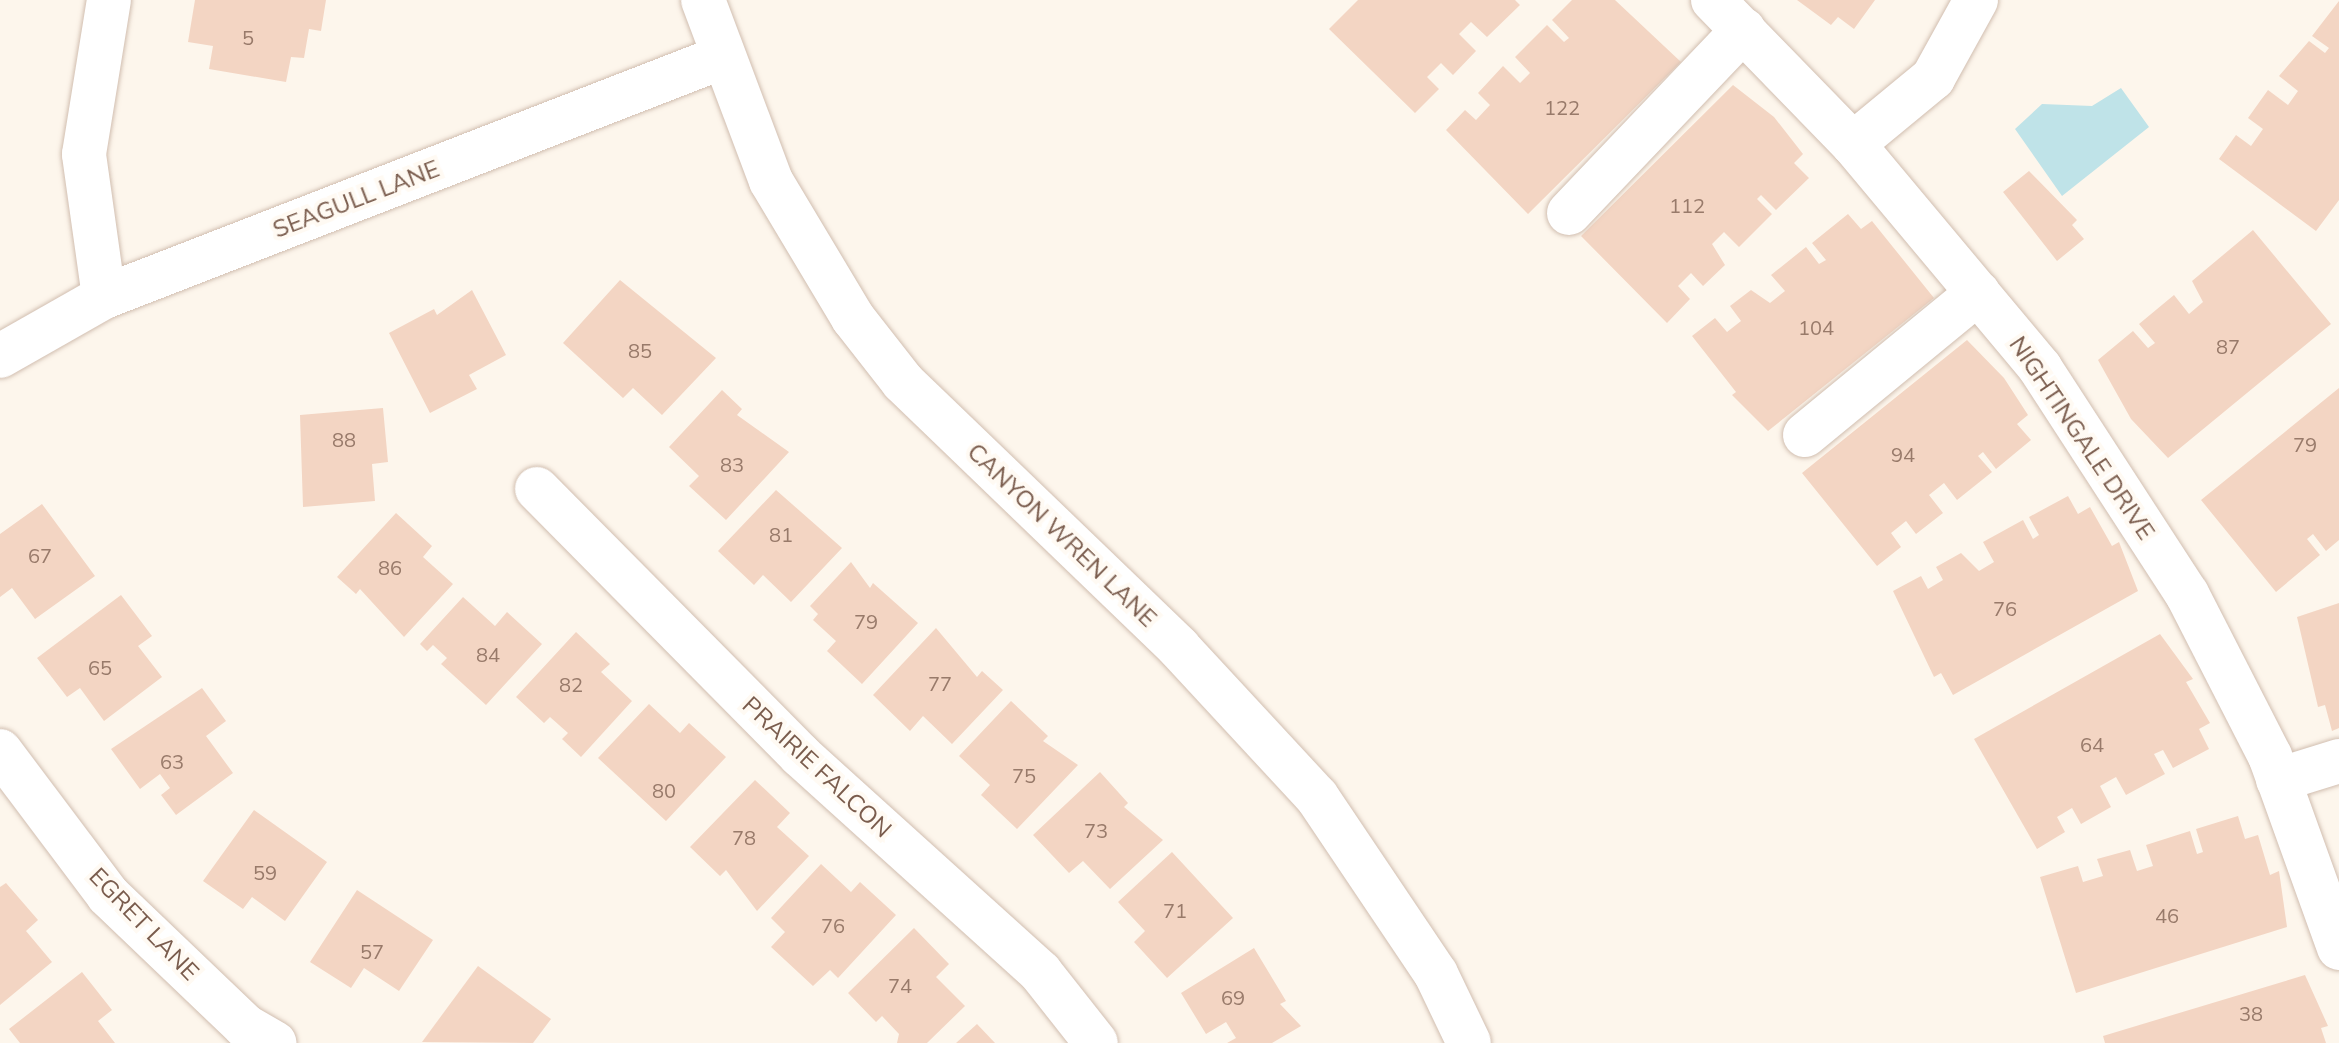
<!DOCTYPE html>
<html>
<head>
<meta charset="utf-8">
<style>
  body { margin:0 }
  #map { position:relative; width:2339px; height:1043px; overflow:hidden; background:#fdf6ec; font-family:Mulish,sans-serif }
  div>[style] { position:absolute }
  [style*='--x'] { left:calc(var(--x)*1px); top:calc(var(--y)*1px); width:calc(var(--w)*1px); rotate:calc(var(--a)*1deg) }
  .water>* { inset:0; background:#bfe3e8 }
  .building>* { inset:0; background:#f3d5c3 }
  .roads { filter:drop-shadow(0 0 2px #d1beb0) drop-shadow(0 0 2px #d1beb0) }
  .minor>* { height:44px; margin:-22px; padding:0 22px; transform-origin:22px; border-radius:22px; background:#fff }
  span { translate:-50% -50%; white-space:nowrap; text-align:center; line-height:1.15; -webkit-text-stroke:8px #fffaf3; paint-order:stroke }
  .number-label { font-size:20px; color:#987a6a }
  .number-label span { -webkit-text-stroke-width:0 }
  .street-label { font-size:24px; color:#7a5c4d }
</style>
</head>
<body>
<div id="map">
  <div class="water">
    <div style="clip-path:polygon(2121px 88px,2149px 127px,2062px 196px,2015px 129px,2042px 104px,2092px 106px)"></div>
  </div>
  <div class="building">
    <div style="clip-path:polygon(195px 0,326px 0,321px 31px,309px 29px,304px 58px,291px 57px,286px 82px,209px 69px,213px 46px,188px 42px)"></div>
    <div style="clip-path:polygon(1358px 0,1515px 0,1520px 5px,1487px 37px,1471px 22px,1459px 34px,1476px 51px,1453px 75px,1441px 63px,1427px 77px,1439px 89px,1415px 113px,1329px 29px)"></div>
    <div style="clip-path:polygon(1572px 0,1615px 0,1681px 62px,1528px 214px,1446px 130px,1465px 110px,1476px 120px,1490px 105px,1478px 93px,1503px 66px,1520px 83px,1530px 73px,1515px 57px,1547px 25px,1564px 42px,1569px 38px,1552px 20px)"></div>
    <div style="clip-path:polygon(1797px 0,1875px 0,1854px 29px,1838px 17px,1831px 25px)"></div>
    <div style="clip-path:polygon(2339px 1px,2339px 200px,2316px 231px,2219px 159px,2236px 135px,2251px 146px,2263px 129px,2248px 118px,2268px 90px,2288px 105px,2298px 91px,2279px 76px,2309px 41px,2325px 53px,2329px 48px,2312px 36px)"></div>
    <div style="clip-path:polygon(1733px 85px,1774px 117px,1803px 154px,1794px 163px,1809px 178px,1776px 210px,1761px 195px,1757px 199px,1772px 214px,1739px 247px,1724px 232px,1712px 244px,1725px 265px,1703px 286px,1691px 273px,1678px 286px,1690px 299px,1667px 323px,1581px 236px)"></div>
    <div style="clip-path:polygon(2029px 171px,2077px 220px,2072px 225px,2084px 239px,2057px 261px,2003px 192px)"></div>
    <div style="clip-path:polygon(1848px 214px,1861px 229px,1872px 221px,1934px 298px,1768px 431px,1732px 395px,1736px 392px,1692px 336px,1715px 318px,1727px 332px,1741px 321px,1730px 306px,1751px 290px,1770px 303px,1785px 291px,1771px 275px,1806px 247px,1819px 264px,1826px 260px,1812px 243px)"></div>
    <div style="clip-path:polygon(2253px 230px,2331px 324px,2168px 458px,2131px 419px,2098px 360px,2133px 331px,2148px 348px,2155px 343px,2139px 324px,2174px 295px,2189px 314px,2203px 302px,2192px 281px)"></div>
    <div style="clip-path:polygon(620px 280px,716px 358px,662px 415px,633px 388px,623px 398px,563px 343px)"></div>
    <div style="clip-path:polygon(472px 290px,506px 355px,469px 375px,477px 389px,430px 413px,389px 333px,434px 309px,437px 315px)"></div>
    <div style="clip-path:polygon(1967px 340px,2004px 378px,2028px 415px,2017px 424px,2031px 440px,1996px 469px,1983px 452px,1978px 456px,1992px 472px,1957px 500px,1944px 483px,1929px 495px,1943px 513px,1916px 534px,1906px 521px,1891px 533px,1901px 547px,1877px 566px,1802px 473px)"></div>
    <div style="clip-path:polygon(2339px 388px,2339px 540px,2326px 551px,2313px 534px,2307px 539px,2320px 555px,2276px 592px,2201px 500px)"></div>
    <div style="clip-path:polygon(722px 390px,742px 409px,737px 415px,789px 452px,726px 520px,689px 486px,699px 476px,669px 447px)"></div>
    <div style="clip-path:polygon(383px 408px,388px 462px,372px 464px,375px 501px,303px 507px,300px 415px)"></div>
    <div style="clip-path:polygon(776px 490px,842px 548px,791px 602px,763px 575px,754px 585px,718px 551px)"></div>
    <div style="clip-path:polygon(2068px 496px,2078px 514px,2090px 507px,2112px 546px,2119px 542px,2138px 591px,1953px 695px,1941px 673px,1934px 677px,1893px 591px,1921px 576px,1928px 589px,1943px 580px,1936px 567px,1961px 553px,1979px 571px,1994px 562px,1983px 542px,2023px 520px,2033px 539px,2039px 535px,2029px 517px)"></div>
    <div style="clip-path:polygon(42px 504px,95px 576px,35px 619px,12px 588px,0 597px,0 534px)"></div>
    <div style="clip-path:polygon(396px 513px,432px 546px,423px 557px,453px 584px,404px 637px,360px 589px,356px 594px,337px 577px)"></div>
    <div style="clip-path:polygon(851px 562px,870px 588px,873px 583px,918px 623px,862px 684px,827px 651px,836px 641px,813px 620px,818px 614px,810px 606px)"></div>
    <div style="clip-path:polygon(121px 595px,152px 636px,138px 646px,162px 677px,104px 721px,80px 688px,67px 697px,37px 658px)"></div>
    <div style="clip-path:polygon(463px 597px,495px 626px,507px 612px,542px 644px,486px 705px,441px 664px,447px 658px,433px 645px,427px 651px,420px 644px)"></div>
    <div style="clip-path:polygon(2339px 603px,2339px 728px,2332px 731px,2325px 705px,2318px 707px,2297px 617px)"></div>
    <div style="clip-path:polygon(936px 628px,977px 677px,982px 671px,1003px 690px,952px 744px,923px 716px,910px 731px,873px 695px)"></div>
    <div style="clip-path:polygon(576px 632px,610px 664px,601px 672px,632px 701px,581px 757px,562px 739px,568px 733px,550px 717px,544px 723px,516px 697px)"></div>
    <div style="clip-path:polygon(2160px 634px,2193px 679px,2186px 682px,2210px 723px,2199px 729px,2209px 749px,2173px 768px,2163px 750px,2154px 754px,2165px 774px,2126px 795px,2116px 777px,2100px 786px,2111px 807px,2081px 824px,2072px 808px,2057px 817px,2065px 832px,2037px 849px,1974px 739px)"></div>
    <div style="clip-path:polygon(202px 688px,226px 721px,206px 736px,233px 773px,176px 815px,161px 795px,170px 788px,160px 774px,140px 789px,111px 749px)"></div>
    <div style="clip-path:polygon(1011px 701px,1048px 736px,1043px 741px,1078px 765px,1017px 829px,981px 795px,990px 785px,959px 756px)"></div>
    <div style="clip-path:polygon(649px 704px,680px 733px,689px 723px,726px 757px,666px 821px,598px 758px)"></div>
    <div style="clip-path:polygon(1100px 772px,1128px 803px,1124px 807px,1163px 840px,1110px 889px,1083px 861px,1069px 873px,1033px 835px)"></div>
    <div style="clip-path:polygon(755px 780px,790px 813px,777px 827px,809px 856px,757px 911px,726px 870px,720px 876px,690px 847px)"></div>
    <div style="clip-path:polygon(254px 810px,327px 862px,285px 921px,252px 897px,243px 909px,203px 881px)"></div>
    <div style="clip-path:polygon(2238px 816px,2245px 839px,2258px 835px,2270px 875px,2279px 871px,2287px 927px,2076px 993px,2040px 877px,2078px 866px,2083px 882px,2103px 876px,2097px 859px,2130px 850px,2137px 871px,2153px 866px,2146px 845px,2190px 831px,2197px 854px,2203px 852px,2196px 829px)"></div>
    <div style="clip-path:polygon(1172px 852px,1233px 918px,1167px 978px,1134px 942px,1145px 931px,1118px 902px)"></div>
    <div style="clip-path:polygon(821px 864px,851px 892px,860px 882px,896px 915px,838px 978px,830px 970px,813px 986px,771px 947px,785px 932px,771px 918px)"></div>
    <div style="clip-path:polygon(6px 883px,38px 920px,26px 931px,52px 962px,0 1005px,0 887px)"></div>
    <div style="clip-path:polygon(357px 890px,433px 940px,399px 991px,364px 968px,351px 988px,310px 962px)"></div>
    <div style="clip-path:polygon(914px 928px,949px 964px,936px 977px,965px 1006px,927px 1043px,897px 1043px,899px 1034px,882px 1016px,876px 1022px,848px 993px)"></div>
    <div style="clip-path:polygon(1254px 948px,1286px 1001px,1280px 1004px,1301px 1026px,1272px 1043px,1227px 1043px,1236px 1038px,1226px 1022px,1206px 1034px,1181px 993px)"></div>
    <div style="clip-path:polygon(478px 966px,551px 1019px,533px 1043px,422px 1042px)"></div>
    <div style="clip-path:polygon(82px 972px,112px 1010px,98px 1021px,115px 1043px,20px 1043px,9px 1029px)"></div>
    <div style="clip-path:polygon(2305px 975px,2328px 1026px,2321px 1028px,2326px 1043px,2105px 1043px,2103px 1036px)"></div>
    <div style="clip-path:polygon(977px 1024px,995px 1043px,956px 1043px)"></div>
  </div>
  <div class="roads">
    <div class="minor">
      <div style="--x:703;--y:0;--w:193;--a:69.4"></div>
      <div style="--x:771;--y:181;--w:160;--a:59.1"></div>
      <div style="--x:853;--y:318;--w:81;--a:52"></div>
      <div style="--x:903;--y:382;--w:383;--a:43.9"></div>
      <div style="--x:1179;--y:648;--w:203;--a:47.2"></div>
      <div style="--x:1317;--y:797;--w:213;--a:56.1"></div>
      <div style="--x:1436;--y:974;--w:76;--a:64.4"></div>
      <div style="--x:1713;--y:0;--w:201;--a:45.8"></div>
      <div style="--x:1853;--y:144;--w:292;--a:50.1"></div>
      <div style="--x:2040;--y:368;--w:270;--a:57"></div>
      <div style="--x:2187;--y:594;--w:182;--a:62.9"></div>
      <div style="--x:2270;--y:756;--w:204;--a:70.2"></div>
      <div style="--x:1853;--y:144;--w:104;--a:-39.5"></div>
      <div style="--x:1933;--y:78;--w:89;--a:-61.1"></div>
      <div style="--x:1569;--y:213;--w:253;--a:-46.4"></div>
      <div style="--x:104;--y:297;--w:144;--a:-98"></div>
      <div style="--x:84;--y:154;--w:156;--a:-80.8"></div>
      <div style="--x:0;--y:356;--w:120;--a:-29.6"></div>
      <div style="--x:104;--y:297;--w:661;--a:-21.21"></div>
      <div style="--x:1805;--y:435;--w:224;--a:-39.4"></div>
      <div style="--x:537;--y:489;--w:374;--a:45.3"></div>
      <div style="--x:800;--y:755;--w:324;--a:42.1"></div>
      <div style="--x:1040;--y:972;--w:90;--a:51.7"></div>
      <div style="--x:0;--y:751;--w:180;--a:53.1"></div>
      <div style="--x:108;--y:895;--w:190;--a:43.7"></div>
      <div style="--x:245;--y:1026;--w:34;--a:30"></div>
      <div style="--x:2278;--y:780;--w:64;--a:-17.3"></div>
    </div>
  </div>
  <div class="number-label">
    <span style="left:248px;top:37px">5</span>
    <span style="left:1562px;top:107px">122</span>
    <span style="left:1687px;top:205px">112</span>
    <span style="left:1816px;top:327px">104</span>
    <span style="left:2228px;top:346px">87</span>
    <span style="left:640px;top:350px">85</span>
    <span style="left:344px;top:439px">88</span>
    <span style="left:2305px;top:444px">79</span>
    <span style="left:1903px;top:454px">94</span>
    <span style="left:732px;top:464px">83</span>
    <span style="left:781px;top:534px">81</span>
    <span style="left:40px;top:555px">67</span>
    <span style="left:390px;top:567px">86</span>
    <span style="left:2005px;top:608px">76</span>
    <span style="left:866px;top:621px">79</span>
    <span style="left:488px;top:654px">84</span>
    <span style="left:100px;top:667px">65</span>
    <span style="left:940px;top:683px">77</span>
    <span style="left:571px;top:684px">82</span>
    <span style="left:2092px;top:744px">64</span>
    <span style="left:172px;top:761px">63</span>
    <span style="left:1024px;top:775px">75</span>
    <span style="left:664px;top:790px">80</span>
    <span style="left:1096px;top:830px">73</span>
    <span style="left:744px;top:837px">78</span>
    <span style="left:265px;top:872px">59</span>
    <span style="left:1175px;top:910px">71</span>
    <span style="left:2167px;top:915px">46</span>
    <span style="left:833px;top:925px">76</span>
    <span style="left:372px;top:951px">57</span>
    <span style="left:900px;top:985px">74</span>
    <span style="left:1233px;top:997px">69</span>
    <span style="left:2251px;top:1013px">38</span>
  </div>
  <div class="street-label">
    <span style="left:356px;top:199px;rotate:-21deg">SEAGULL LANE</span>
    <span style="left:2082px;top:438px;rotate:56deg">NIGHTINGALE DRIVE</span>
    <span style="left:1062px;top:535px;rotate:44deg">CANYON WREN LANE</span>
    <span style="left:817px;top:767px;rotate:43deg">PRAIRIE FALCON</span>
    <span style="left:144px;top:924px;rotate:46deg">EGRET LANE</span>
  </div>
</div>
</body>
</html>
